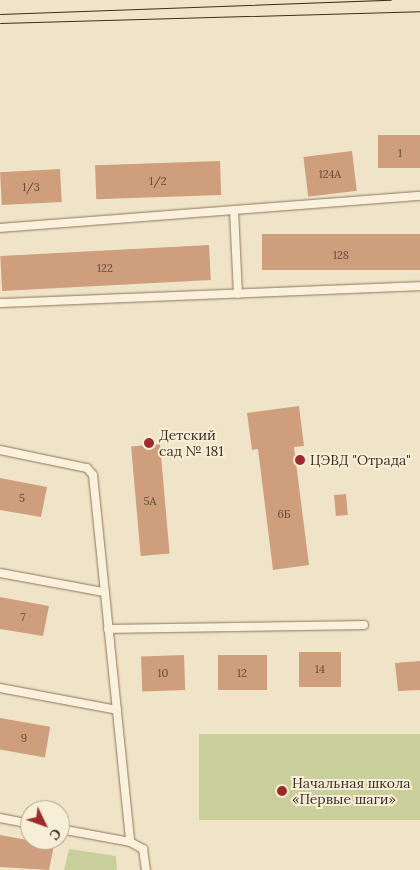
<!DOCTYPE html>
<html>
<head>
<meta charset="utf-8">
<style>
  body { margin:0 }
  #map { position:relative; width:420px; height:870px; overflow:hidden; background:#f0e4c8; font-family:Lora,serif }
  div>[style] { position:absolute }
  [style*='--x'] { left:calc(var(--x)*1px); top:calc(var(--y)*1px); width:calc(var(--w)*1px); rotate:calc(var(--a)*1deg) }
  .green>* { inset:0; background:#c9cf9b; transform-origin:0 0 }
  .building>* { inset:0; background:#cf9f7d; transform-origin:0 0 }
  .roads { filter:drop-shadow(0 0 1px #8d765c) drop-shadow(0 0 1px #8d765c) }
  .lane>* { height:8px; margin:-4px; padding:0 4px; transform-origin:4px; border-radius:4px; background:#faf1dc }
  .tram>* { height:1px; margin:-0.5px; padding:0 0.5px; transform-origin:0.5px; border-radius:0.5px; background:#3d2e20 }
  .dots>* { width:14px; height:14px; translate:-50% -50%; box-sizing:border-box; border:2px solid #f7eed8; border-radius:50% }
  span { translate:-50% -50%; white-space:nowrap; text-align:center; line-height:1.15; -webkit-text-stroke:4px #f7eed8; paint-order:stroke }
  .number-label { font-size:11px; color:#624a37 }
  .number-label span { -webkit-text-stroke-width:0 }
  .poi-label { font-size:14px; color:#3d2e20 }
  .left { translate:0 -50%; text-align:left }
  .north { position:absolute; left:20px; top:800px; width:50px; height:50px; box-sizing:border-box; background:#f7eed8; border:1px solid #ada18e; border-radius:50%; rotate:132deg; font-size:14px; font-weight:700; line-height:20px; text-align:center; color:#3d2e20 }
  .north::after { content:''; display:block; margin:auto; width:18px; height:22px; background:#9e2a2b; clip-path:polygon(50% 0,100% 100%,50% 72%,0 100%) }
</style>
</head>
<body>
<div id="map">
  <div class="green">
    <div style="left:420px;top:734px;width:86px;height:221px;rotate:90deg"></div>
    <div style="clip-path:polygon(69px 849px,116px 856px,117px 870px,64px 870px)"></div>
  </div>
  <div class="building">
    <div style="left:420px;top:135px;width:33px;height:42px;rotate:90deg"></div>
    <div style="left:352px;top:151px;width:40px;height:49px;rotate:83deg"></div>
    <div style="left:220px;top:161px;width:34px;height:125px;rotate:88deg"></div>
    <div style="left:60px;top:169px;width:33px;height:60px;rotate:87deg"></div>
    <div style="left:420px;top:234px;width:36px;height:158px;rotate:90deg"></div>
    <div style="left:209px;top:245px;width:35px;height:209px;rotate:87deg"></div>
    <div style="clip-path:polygon(299px 406px,304px 446px,294px 447px,309px 565px,273px 570px,258px 449px,252px 450px,247px 413px)"></div>
    <div style="left:160px;top:444px;width:110px;height:29px;rotate:85deg"></div>
    <div style="clip-path:polygon(0 478px,47px 487px,41px 517px,0 510px)"></div>
    <div style="left:346px;top:494px;width:21px;height:12px;rotate:85deg"></div>
    <div style="clip-path:polygon(0 597px,49px 606px,43px 636px,0 629px)"></div>
    <div style="left:299px;top:652px;width:42px;height:35px"></div>
    <div style="left:184px;top:655px;width:35px;height:43px;rotate:88deg"></div>
    <div style="left:218px;top:655px;width:49px;height:35px"></div>
    <div style="clip-path:polygon(420px 661px,420px 690px,398px 691px,395px 663px)"></div>
    <div style="left:0;top:718px;width:51px;height:31px;rotate:10deg"></div>
    <div style="clip-path:polygon(0 835px,54px 845px,49px 870px,0 867px)"></div>
  </div>
  <div class="roads">
    <div class="lane">
      <div style="--x:234;--y:210;--w:84;--a:87.3"></div>
      <div style="--x:0;--y:228;--w:421;--a:-4.4"></div>
      <div style="--x:0;--y:303;--w:420;--a:-2.3"></div>
      <div style="--x:0;--y:450;--w:89;--a:11.7"></div>
      <div style="--x:87;--y:468;--w:9;--a:49"></div>
      <div style="--x:93;--y:475;--w:369;--a:84.2"></div>
      <div style="--x:130;--y:842;--w:15;--a:28"></div>
      <div style="--x:143;--y:849;--w:21;--a:82"></div>
      <div style="--x:0;--y:573;--w:106;--a:10.4"></div>
      <div style="--x:108;--y:629;--w:256;--a:-0.9"></div>
      <div style="--x:0;--y:688;--w:119;--a:10.6"></div>
      <div style="--x:0;--y:818;--w:31;--a:11"></div>
      <div style="--x:60;--y:829;--w:71;--a:10.5"></div>
    </div>
  </div>
  <div class="tram">
    <div style="--x:0;--y:14;--w:391;--a:-2.1"></div>
    <div style="--x:0;--y:23;--w:420;--a:-1.6"></div>
  </div>
  <div class="dots">
    <div style="left:149px;top:443px;background:#9e2a2b"></div>
    <div style="left:300px;top:460px;background:#9e2a2b"></div>
    <div style="left:282px;top:791px;background:#9e2a2b"></div>
  </div>
  <div class="number-label">
    <span style="left:400px;top:153px">1</span>
    <span style="left:330px;top:174px">124А</span>
    <span style="left:158px;top:181px">1/2</span>
    <span style="left:31px;top:187px">1/3</span>
    <span style="left:341px;top:255px">128</span>
    <span style="left:105px;top:268px">122</span>
    <span style="left:22px;top:498px">5</span>
    <span style="left:150px;top:501px">5А</span>
    <span style="left:284px;top:514px">6Б</span>
    <span style="left:23px;top:617px">7</span>
    <span style="left:320px;top:669px">14</span>
    <span style="left:163px;top:673px">10</span>
    <span style="left:242px;top:673px">12</span>
    <span style="left:24px;top:738px">9</span>
  </div>
  <div class="poi-label">
    <span class="left" style="left:159px;top:443px">Детский<br>сад № 181</span>
    <span class="left" style="left:310px;top:460px">ЦЭВД "Отрада"</span>
    <span class="left" style="left:292px;top:791px">Начальная школа<br>«Первые шаги»</span>
  </div>
  <div class="north">С</div>
</div>
</body>
</html>
